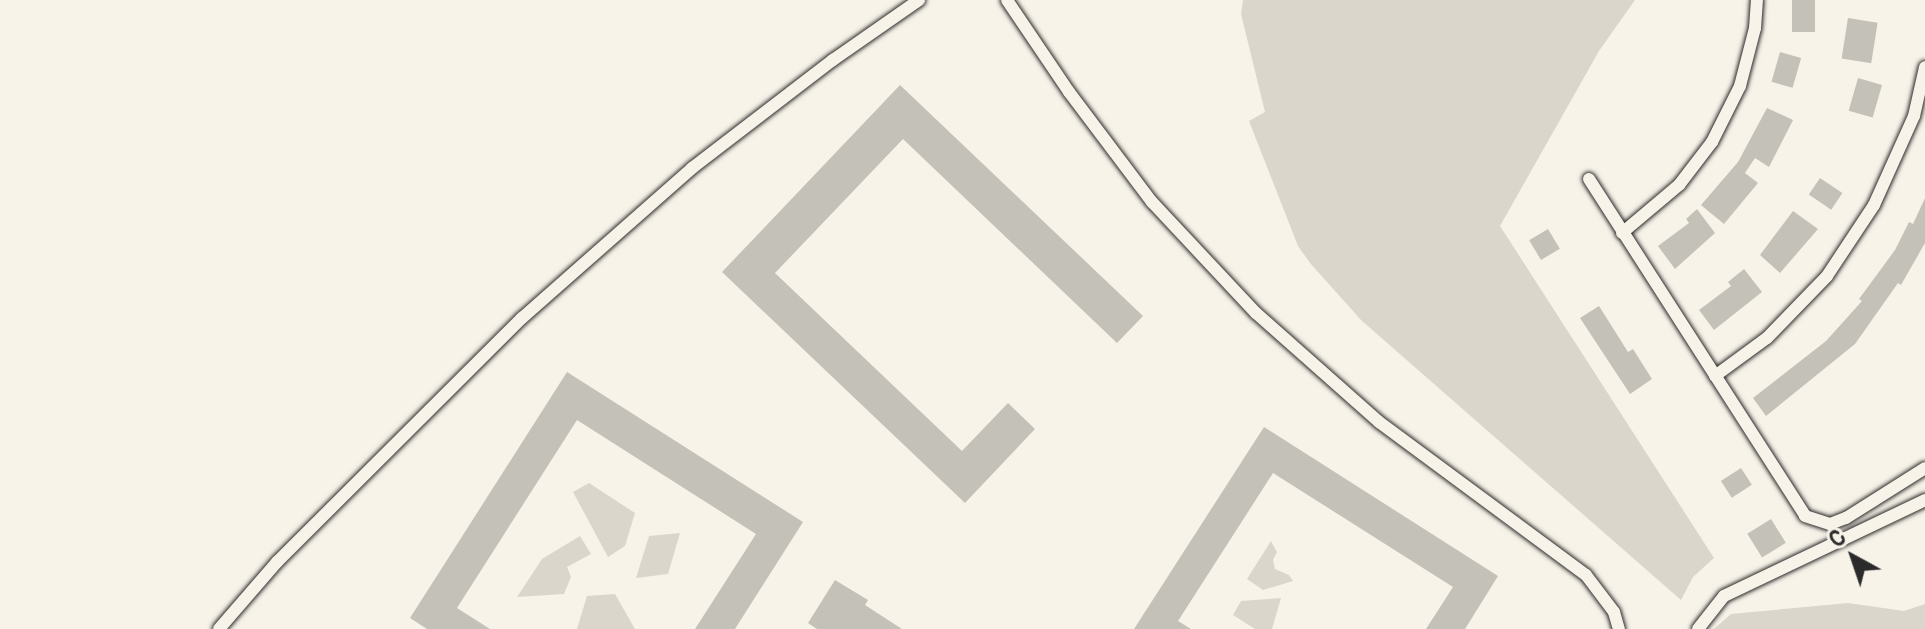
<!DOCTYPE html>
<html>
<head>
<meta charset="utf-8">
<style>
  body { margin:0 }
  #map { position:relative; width:1925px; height:629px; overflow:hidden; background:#f7f3e8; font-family:Pangolin,sans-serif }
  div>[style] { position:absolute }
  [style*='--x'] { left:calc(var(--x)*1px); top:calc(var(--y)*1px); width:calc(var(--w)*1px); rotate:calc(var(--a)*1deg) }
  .green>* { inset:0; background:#dad6cc }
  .building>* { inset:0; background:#c4c1b9; transform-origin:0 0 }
  .roads { filter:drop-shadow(0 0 2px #2b2b2b) drop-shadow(0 0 2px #2b2b2b) }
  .street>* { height:12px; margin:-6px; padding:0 6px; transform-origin:6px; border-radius:6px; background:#f7f3e8 }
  span { translate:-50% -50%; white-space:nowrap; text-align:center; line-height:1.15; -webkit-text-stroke:6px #f7f3e8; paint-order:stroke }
  .north { position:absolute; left:1813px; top:517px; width:80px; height:80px; -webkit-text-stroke:6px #f7f3e8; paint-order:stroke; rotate:320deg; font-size:22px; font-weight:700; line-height:32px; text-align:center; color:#2b2b2b }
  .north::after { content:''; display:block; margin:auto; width:28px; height:36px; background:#2b2b2b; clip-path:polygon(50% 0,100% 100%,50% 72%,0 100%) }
</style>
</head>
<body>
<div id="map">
  <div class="green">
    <div style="clip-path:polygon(1243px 0,1635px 0,1599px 51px,1500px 226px,1714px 558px,1693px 577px,1681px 600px,1361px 320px,1310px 263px,1298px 246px,1249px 121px,1265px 112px,1241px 14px)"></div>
    <div style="clip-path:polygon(589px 483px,635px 513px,625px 546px,608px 557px,573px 492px)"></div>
    <div style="clip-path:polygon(680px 533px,668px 574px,636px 578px,649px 536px)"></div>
    <div style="clip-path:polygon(580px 536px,591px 554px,567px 567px,571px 577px,564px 594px,517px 597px,542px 559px)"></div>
    <div style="clip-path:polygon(1271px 541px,1277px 552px,1273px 560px,1275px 569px,1289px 575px,1293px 581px,1263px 590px,1247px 579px)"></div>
    <div style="clip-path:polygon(615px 594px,635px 629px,577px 629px,587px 596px)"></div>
    <div style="clip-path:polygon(1281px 598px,1272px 629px,1255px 629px,1233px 615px,1241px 601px)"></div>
    <div style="clip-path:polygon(1848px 603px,1904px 611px,1925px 604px,1925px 629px,1714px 629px,1731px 614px)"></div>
  </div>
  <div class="building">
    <div style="left:1792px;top:0;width:23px;height:32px"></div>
    <div style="left:1848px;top:18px;width:30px;height:41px;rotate:9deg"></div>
    <div style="left:1780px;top:52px;width:22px;height:31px;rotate:16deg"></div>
    <div style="left:1858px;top:78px;width:25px;height:34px;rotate:16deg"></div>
    <div style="clip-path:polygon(900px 85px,1143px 316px,1117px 343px,903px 139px,775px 273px,962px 451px,1008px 403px,1035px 429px,965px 503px,722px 272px)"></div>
    <div style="clip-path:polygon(1767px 108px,1793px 120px,1769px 167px,1755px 158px,1745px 173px,1758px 183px,1724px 224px,1701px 205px,1738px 162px)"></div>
    <div style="left:1820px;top:178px;width:27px;height:20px;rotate:34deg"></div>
    <div style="clip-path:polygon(1925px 198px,1925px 243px,1901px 285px,1898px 283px,1855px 344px,1766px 416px,1753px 398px,1826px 341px,1862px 301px,1859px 299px,1895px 250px,1909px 222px,1913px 224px)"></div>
    <div style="clip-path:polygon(1697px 209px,1715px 233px,1675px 269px,1658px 246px,1689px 223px,1686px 219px)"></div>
    <div style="clip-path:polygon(1793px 211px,1818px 229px,1780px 273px,1760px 255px)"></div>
    <div style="left:1548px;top:229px;width:23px;height:22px;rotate:59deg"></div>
    <div style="clip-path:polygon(1744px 269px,1762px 292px,1714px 330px,1699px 310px,1731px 286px,1728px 282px)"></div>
    <div style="clip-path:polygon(1599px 306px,1628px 352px,1633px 349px,1652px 379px,1630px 394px,1580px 318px)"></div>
    <div style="clip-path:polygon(567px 372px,803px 522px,735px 629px,695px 629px,756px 534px,577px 420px,457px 608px,490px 629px,427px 629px,410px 618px)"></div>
    <div style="clip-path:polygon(1264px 427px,1498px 576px,1465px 629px,1426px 629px,1453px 587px,1273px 473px,1178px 621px,1191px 629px,1134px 629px)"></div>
    <div style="left:1741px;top:468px;width:20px;height:24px;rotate:57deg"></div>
    <div style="left:1771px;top:519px;width:28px;height:28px;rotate:58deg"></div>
    <div style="clip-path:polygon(835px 580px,868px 600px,865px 605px,902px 629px,817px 629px,808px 623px)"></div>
  </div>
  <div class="roads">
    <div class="street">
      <div style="--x:1007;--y:0;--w:111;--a:56"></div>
      <div style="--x:1069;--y:92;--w:138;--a:53"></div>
      <div style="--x:1152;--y:202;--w:152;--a:46.9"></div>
      <div style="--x:1256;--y:313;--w:164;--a:41.5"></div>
      <div style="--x:1379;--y:422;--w:257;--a:36.5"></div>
      <div style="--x:1586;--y:575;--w:46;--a:52.9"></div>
      <div style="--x:1614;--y:612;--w:18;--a:74"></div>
      <div style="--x:1589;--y:179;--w:400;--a:57.3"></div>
      <div style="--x:1805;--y:516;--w:26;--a:18"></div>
      <div style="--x:1830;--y:524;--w:17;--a:-21"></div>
      <div style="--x:1846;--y:518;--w:93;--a:-32.3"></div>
      <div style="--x:1622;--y:233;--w:75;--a:-40.1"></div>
      <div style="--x:1679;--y:185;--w:54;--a:-52.5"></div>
      <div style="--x:1712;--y:142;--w:63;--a:-63.4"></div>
      <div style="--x:1740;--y:86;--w:60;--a:-75.5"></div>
      <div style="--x:1755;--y:28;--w:28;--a:-86"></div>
      <div style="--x:1715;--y:376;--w:64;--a:-36.2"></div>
      <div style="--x:1767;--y:338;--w:86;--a:-45.9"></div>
      <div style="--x:1827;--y:276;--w:85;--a:-56.5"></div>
      <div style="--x:1874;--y:205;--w:98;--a:-65.8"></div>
      <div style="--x:1914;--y:116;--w:50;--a:-77.3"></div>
      <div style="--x:219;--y:629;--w:89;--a:-49.1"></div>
      <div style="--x:277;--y:562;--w:346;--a:-44.9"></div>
      <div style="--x:522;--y:318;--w:227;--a:-41.4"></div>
      <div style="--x:692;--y:168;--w:178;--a:-37.5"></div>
      <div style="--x:833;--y:60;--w:105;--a:-34.9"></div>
      <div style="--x:1698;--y:629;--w:42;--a:-51.8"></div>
      <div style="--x:1724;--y:596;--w:223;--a:-25.5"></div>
    </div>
  </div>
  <div class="north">С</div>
</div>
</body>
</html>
